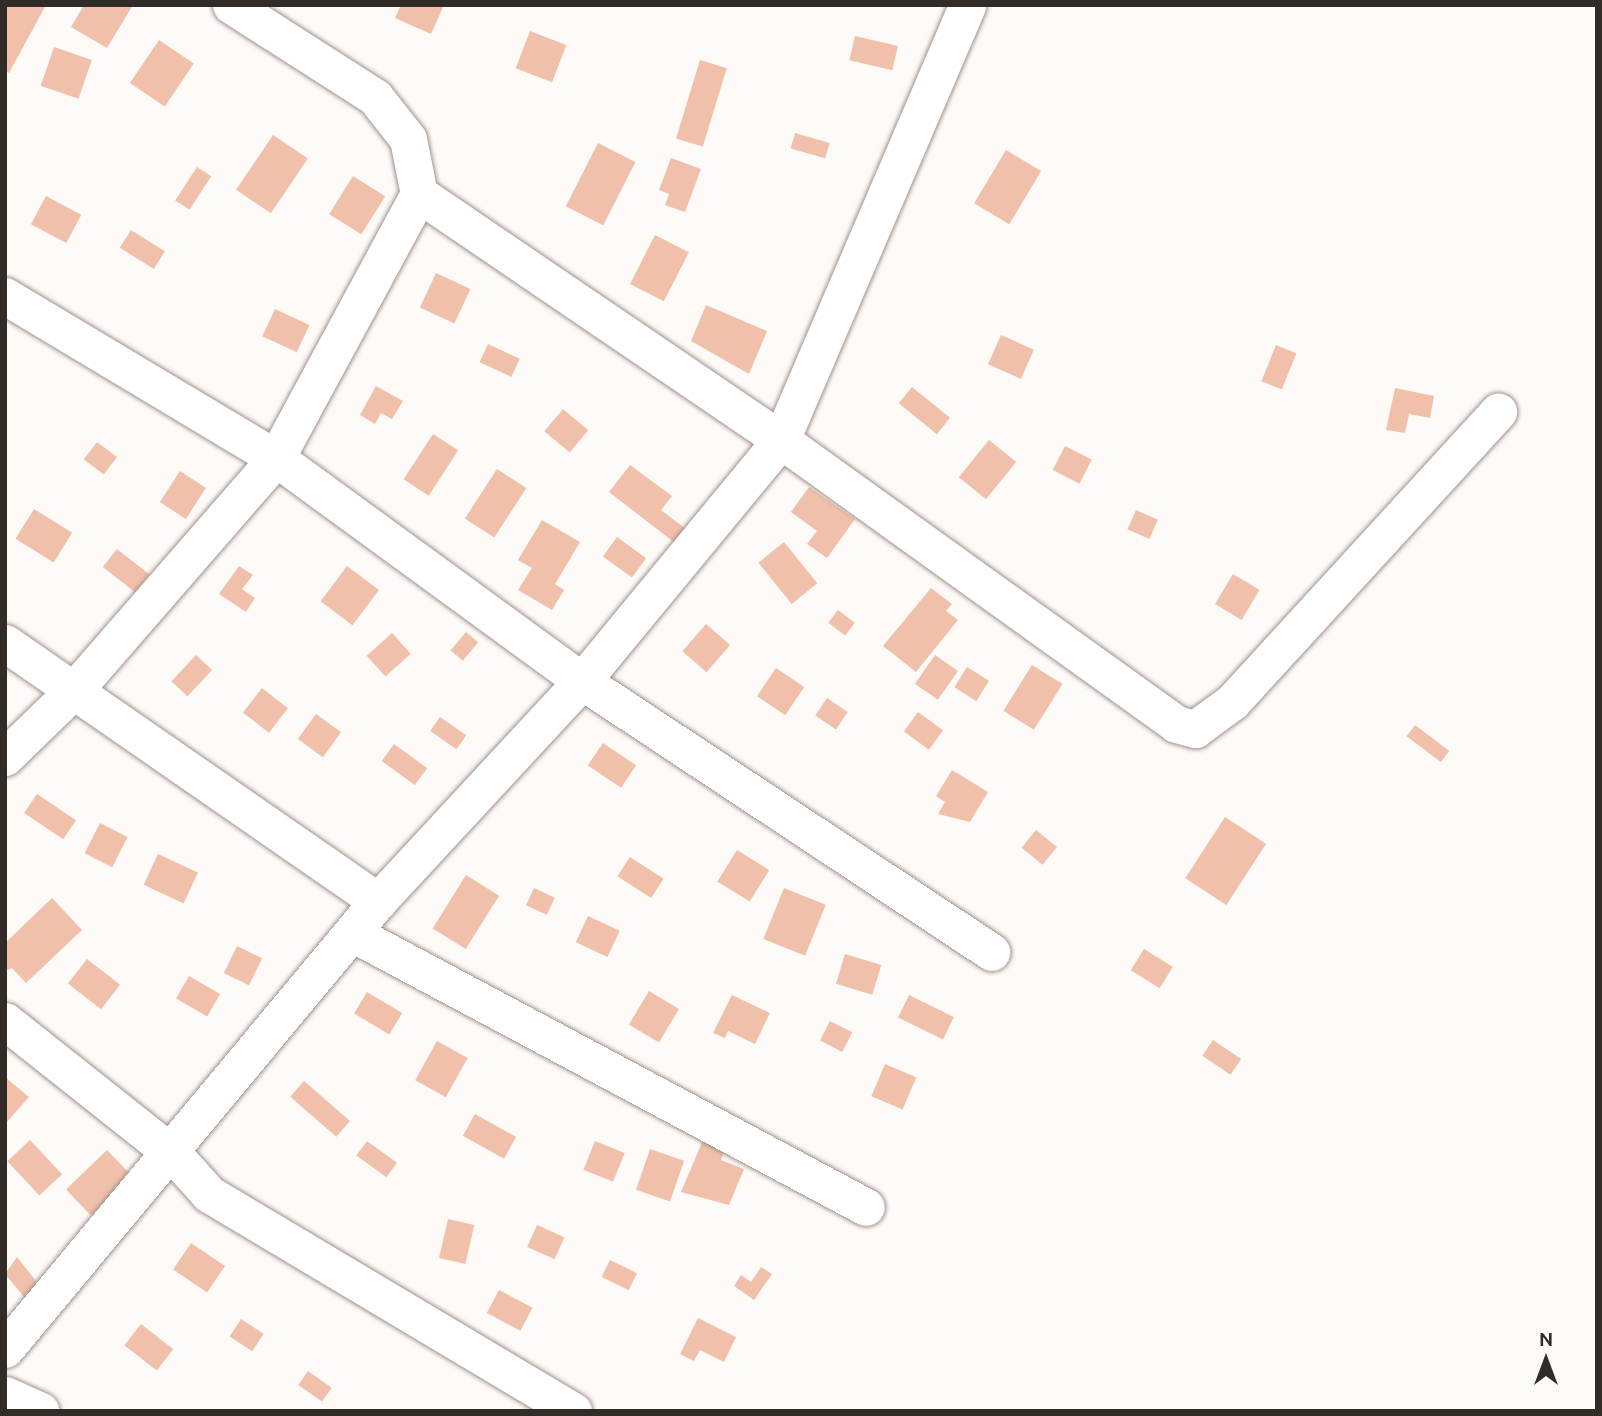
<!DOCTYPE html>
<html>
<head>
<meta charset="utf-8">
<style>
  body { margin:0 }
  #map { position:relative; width:1602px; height:1416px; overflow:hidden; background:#fdfaf8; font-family:Ubuntu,sans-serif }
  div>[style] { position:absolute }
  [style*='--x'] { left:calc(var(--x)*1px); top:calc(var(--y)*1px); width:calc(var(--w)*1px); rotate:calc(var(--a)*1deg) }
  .building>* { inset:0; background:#f1c0aa; transform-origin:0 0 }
  .roads { filter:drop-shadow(0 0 2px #a0918b) drop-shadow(0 0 2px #a0918b) }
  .street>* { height:37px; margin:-18.5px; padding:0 18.5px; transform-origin:18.5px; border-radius:18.5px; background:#fff }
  span { translate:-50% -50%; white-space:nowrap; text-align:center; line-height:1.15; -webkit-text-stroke:7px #fdfaf8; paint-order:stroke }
  .frame { position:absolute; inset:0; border:7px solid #322c29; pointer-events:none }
  .north { position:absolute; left:1511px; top:1325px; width:70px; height:70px; -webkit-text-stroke:5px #fdfaf8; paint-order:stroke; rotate:0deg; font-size:19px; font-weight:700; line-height:28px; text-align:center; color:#322c29 }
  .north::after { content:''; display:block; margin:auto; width:24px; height:32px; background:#322c29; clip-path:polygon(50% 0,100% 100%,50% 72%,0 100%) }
</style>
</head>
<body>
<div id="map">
  <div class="building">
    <div style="clip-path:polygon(5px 5px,46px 5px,9px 73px,5px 70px)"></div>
    <div style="clip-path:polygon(84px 5px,133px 5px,107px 48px,71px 27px)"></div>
    <div style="clip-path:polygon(401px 5px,444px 5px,431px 34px,395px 18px)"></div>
    <div style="left:530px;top:31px;width:39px;height:40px;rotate:21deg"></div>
    <div style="left:855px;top:36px;width:44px;height:25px;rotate:13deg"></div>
    <div style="left:159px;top:40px;width:42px;height:52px;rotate:34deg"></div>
    <div style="left:54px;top:47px;width:40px;height:41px;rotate:19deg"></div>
    <div style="left:700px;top:60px;width:28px;height:82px;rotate:17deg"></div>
    <div style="left:795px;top:133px;width:36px;height:16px;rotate:16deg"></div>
    <div style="left:273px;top:135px;width:42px;height:66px;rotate:34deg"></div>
    <div style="left:598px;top:143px;width:42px;height:71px;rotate:27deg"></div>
    <div style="left:1006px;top:150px;width:41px;height:62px;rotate:31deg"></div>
    <div style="clip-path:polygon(671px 158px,701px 169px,685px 212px,665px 205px,669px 194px,659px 190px)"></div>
    <div style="left:197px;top:167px;width:17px;height:40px;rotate:33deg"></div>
    <div style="left:353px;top:176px;width:38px;height:45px;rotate:32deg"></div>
    <div style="left:46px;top:196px;width:40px;height:32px;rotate:28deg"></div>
    <div style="left:131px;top:230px;width:40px;height:21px;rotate:32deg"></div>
    <div style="left:655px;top:235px;width:38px;height:55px;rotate:27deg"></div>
    <div style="left:436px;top:273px;width:38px;height:38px;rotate:25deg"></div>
    <div style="clip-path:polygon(706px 305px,767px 331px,749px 374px,691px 341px)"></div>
    <div style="left:275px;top:309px;width:38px;height:30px;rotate:25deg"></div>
    <div style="left:1001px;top:335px;width:36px;height:32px;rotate:24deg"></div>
    <div style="left:488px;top:344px;width:35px;height:20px;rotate:25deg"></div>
    <div style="left:1276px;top:345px;width:22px;height:39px;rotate:22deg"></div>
    <div style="clip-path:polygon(376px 386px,403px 401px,392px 419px,381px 413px,375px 424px,360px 415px)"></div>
    <div style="left:912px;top:387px;width:49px;height:21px;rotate:39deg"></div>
    <div style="clip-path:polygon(1395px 388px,1434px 396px,1430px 418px,1409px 414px,1405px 433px,1386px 430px)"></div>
    <div style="left:563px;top:409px;width:33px;height:29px;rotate:40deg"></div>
    <div style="left:433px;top:434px;width:30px;height:54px;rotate:33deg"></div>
    <div style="left:989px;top:440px;width:35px;height:48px;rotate:39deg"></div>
    <div style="left:97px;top:442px;width:25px;height:22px;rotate:37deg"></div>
    <div style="left:1065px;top:446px;width:30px;height:27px;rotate:27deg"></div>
    <div style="clip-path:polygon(630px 465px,672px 496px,661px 510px,686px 529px,675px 543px,609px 492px)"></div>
    <div style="left:497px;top:469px;width:35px;height:59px;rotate:33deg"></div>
    <div style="left:180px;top:471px;width:31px;height:37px;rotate:33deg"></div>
    <div style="clip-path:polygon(809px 487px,855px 519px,827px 558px,807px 544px,817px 531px,791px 512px)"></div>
    <div style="left:34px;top:509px;width:45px;height:35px;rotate:32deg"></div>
    <div style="left:1136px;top:510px;width:24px;height:21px;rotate:24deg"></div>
    <div style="clip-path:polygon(542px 520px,580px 542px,555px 584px,564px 590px,552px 610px,518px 590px,532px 568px,518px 560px)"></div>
    <div style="left:617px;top:537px;width:36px;height:24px;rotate:36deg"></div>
    <div style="left:784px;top:542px;width:53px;height:33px;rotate:51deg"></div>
    <div style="left:117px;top:549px;width:41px;height:23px;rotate:38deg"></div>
    <div style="clip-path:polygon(239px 566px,253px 575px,242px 589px,255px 598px,246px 612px,219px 594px)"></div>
    <div style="left:347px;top:566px;width:40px;height:44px;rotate:37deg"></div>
    <div style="left:1233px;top:574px;width:31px;height:35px;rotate:31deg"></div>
    <div style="clip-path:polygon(931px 588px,952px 604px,946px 611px,958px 620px,916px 672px,883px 646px)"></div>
    <div style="left:838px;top:610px;width:21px;height:16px;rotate:37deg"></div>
    <div style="left:706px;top:624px;width:32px;height:36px;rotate:41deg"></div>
    <div style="left:466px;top:632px;width:16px;height:24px;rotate:40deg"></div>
    <div style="left:392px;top:633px;width:28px;height:34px;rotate:48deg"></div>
    <div style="left:196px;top:655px;width:22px;height:36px;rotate:43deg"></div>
    <div style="left:935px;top:655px;width:28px;height:35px;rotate:35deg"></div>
    <div style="left:1032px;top:665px;width:36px;height:54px;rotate:32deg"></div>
    <div style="left:967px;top:667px;width:26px;height:24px;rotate:32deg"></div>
    <div style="left:776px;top:668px;width:34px;height:34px;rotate:34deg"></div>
    <div style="left:262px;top:688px;width:33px;height:31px;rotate:38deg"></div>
    <div style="left:827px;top:698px;width:25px;height:21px;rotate:34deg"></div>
    <div style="left:918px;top:712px;width:31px;height:24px;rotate:36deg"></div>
    <div style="left:316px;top:714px;width:31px;height:31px;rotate:36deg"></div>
    <div style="left:440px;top:717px;width:32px;height:17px;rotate:35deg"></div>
    <div style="left:1415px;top:725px;width:43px;height:14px;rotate:37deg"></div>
    <div style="left:603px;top:743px;width:40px;height:27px;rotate:34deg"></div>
    <div style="left:394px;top:744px;width:41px;height:21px;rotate:36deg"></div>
    <div style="clip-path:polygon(952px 770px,988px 792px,970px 822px,938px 814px,945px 802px,936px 796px)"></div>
    <div style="left:37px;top:794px;width:47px;height:23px;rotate:34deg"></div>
    <div style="left:1225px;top:817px;width:49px;height:73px;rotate:33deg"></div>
    <div style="left:100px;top:823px;width:31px;height:34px;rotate:27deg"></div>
    <div style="left:1036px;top:830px;width:27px;height:23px;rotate:39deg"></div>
    <div style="left:737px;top:850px;width:38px;height:37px;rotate:32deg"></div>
    <div style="left:158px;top:854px;width:44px;height:34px;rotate:25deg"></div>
    <div style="left:630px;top:857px;width:40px;height:23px;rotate:33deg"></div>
    <div style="left:466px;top:875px;width:39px;height:63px;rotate:32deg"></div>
    <div style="left:534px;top:888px;width:23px;height:19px;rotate:25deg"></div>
    <div style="left:784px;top:888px;width:45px;height:55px;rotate:22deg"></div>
    <div style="clip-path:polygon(52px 898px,82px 930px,26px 983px,12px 968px,5px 971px,5px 943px)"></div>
    <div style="left:588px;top:916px;width:35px;height:29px;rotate:25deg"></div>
    <div style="left:237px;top:946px;width:28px;height:30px;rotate:26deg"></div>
    <div style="left:1144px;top:949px;width:34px;height:25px;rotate:32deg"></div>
    <div style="left:845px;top:954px;width:38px;height:31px;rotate:17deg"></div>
    <div style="left:87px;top:959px;width:42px;height:31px;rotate:38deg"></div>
    <div style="left:189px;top:976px;width:36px;height:26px;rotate:30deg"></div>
    <div style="left:649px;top:991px;width:35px;height:39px;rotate:31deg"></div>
    <div style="left:367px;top:992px;width:41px;height:25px;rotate:31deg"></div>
    <div style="clip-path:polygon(732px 995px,770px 1013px,755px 1044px,728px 1031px,725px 1038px,713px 1033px)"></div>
    <div style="left:909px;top:995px;width:50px;height:25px;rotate:26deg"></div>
    <div style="left:830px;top:1021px;width:25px;height:22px;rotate:27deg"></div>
    <div style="left:1213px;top:1040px;width:34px;height:19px;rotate:34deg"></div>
    <div style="left:437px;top:1041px;width:35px;height:45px;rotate:29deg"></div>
    <div style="left:885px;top:1064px;width:34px;height:35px;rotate:23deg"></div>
    <div style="clip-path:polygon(5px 1077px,29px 1097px,5px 1124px)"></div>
    <div style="left:304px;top:1081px;width:61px;height:21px;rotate:41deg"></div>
    <div style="left:475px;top:1114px;width:47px;height:25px;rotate:29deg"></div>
    <div style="left:30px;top:1140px;width:47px;height:31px;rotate:47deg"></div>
    <div style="clip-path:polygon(703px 1140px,725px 1149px,721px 1160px,744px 1169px,729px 1205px,681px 1192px)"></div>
    <div style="left:367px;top:1141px;width:37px;height:18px;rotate:36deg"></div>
    <div style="left:595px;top:1141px;width:32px;height:31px;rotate:22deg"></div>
    <div style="left:650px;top:1149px;width:36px;height:43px;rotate:19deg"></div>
    <div style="left:107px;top:1150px;width:36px;height:57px;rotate:46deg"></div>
    <div style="left:448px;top:1219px;width:27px;height:40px;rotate:13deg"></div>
    <div style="left:537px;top:1225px;width:30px;height:24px;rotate:24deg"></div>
    <div style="left:191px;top:1243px;width:41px;height:32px;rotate:34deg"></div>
    <div style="clip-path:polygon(17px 1257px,40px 1286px,25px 1298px,5px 1274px)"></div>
    <div style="left:610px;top:1260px;width:30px;height:19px;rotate:26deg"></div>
    <div style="clip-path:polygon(761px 1267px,772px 1274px,754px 1300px,734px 1286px,741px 1275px,751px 1282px)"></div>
    <div style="left:499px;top:1290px;width:38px;height:26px;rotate:28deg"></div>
    <div style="clip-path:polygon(698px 1318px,736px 1337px,724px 1362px,700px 1350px,694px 1361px,680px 1354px)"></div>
    <div style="left:241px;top:1319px;width:27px;height:21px;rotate:33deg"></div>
    <div style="left:141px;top:1324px;width:41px;height:27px;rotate:38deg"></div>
    <div style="left:308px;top:1371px;width:29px;height:17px;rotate:35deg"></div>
  </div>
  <div class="roads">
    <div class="street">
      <div style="--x:419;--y:194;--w:438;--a:34.2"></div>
      <div style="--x:781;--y:440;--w:486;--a:35.7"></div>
      <div style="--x:1176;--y:724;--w:20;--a:15"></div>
      <div style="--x:1195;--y:729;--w:46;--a:-36.1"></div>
      <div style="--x:1232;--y:702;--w:394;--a:-47.5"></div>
      <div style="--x:5;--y:296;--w:316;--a:30.9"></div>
      <div style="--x:276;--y:458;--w:379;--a:36.1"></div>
      <div style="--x:582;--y:681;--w:491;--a:33.5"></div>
      <div style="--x:5;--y:643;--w:454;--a:34.7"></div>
      <div style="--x:5;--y:757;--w:99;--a:-44.2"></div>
      <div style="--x:76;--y:688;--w:305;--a:-49"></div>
      <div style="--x:276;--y:458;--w:300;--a:-61.6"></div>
      <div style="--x:419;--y:194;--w:56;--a:-101.3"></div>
      <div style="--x:408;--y:139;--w:53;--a:-128.2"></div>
      <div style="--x:375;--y:97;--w:171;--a:-147.4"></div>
      <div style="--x:354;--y:934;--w:580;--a:28.07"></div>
      <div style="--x:5;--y:1021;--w:214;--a:38.4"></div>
      <div style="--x:173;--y:1154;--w:54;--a:48"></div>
      <div style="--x:209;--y:1194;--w:424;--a:30.8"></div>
      <div style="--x:5;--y:1349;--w:583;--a:-50.22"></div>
      <div style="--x:378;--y:901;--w:300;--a:-47.2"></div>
      <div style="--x:582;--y:681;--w:313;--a:-50.5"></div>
      <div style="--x:781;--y:440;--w:473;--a:-66.8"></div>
      <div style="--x:5;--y:1395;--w:39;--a:24"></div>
    </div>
  </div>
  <div class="frame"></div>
  <div class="north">N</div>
</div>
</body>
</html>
